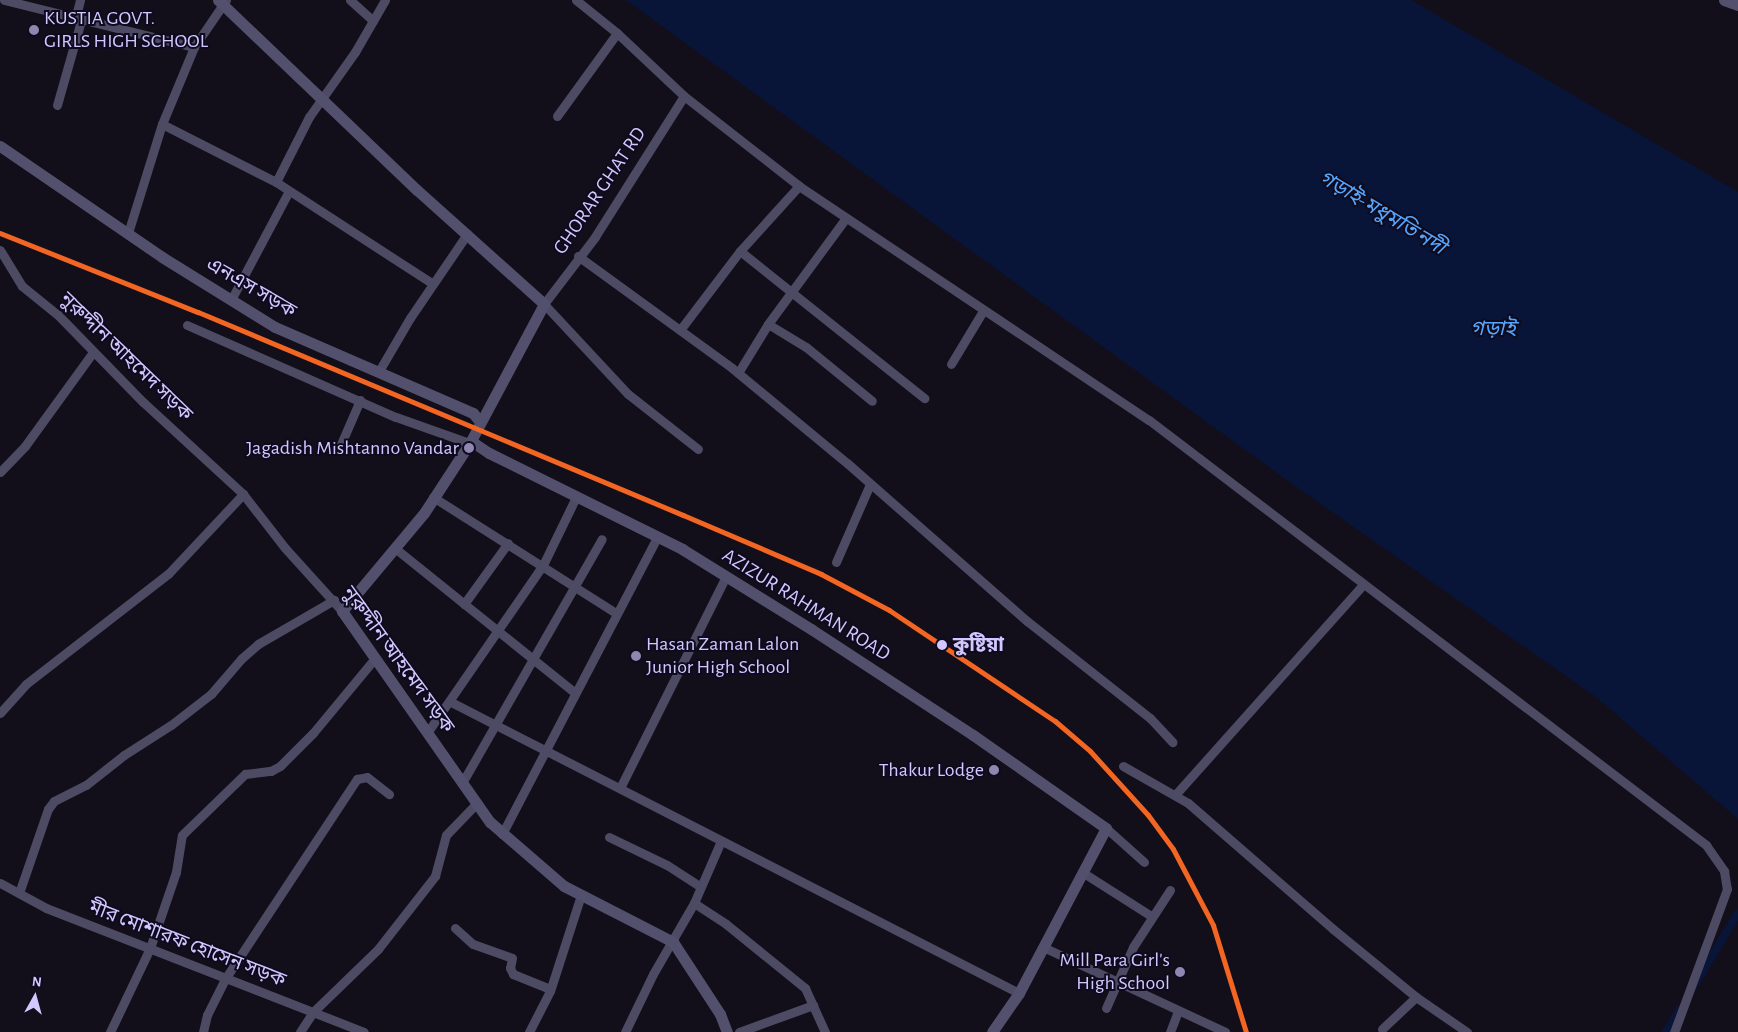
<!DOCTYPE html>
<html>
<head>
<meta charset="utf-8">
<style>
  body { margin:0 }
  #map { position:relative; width:1738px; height:1032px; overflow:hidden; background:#120f1a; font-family:"Alegreya Sans","Noto Sans Bengali",sans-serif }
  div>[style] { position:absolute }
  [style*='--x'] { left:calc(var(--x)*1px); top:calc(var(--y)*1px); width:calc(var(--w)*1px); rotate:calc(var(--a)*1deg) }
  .water>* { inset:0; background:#081538 }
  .canal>* { height:8px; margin:-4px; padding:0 4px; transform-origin:4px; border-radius:4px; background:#081538 }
  .street>* { height:9px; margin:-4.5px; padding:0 4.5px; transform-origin:4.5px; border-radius:4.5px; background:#4d4a63 }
  .secondary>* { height:11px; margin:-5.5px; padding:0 5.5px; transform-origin:5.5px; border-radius:5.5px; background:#53506e }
  .rail-1>* { height:5px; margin:-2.5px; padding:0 2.5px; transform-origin:2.5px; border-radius:2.5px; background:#f26522 }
  .dots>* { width:14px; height:14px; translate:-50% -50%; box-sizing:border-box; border:2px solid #0f0b1e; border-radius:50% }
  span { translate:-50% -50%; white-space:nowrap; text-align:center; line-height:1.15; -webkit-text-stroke:4px #0f0b1e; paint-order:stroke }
  .poi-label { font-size:20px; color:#d2c7ff }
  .left { translate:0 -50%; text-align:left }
  .right { translate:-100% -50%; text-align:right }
  .street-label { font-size:20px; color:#d2c7ff }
  .stop-label { font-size:20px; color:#d2c7ff; font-weight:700 }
  .water-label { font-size:21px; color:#55a5ff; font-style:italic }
  .north { position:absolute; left:10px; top:972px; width:50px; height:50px; -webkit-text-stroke:4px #0f0b1e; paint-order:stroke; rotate:7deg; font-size:14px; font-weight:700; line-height:20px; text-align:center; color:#d2c7ff }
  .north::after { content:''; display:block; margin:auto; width:18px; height:22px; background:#d2c7ff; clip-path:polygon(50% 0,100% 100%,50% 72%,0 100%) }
</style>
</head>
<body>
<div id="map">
  <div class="water">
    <div style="clip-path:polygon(626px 0,1411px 0,1738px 192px,1738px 819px,1596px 697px,1281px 476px)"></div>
  </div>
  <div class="canal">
    <div style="--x:1694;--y:986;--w:85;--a:-58.9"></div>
    <div style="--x:1666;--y:1032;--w:27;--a:-59"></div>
  </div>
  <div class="street">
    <div style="--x:4;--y:0;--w:196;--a:13.9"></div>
    <div style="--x:350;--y:0;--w:31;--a:42"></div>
    <div style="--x:576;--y:0;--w:53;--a:38.8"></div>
    <div style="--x:617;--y:33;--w:92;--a:43.2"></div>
    <div style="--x:684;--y:96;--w:146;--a:38"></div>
    <div style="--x:799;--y:186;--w:421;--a:33.8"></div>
    <div style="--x:1149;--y:420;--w:701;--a:37.34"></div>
    <div style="--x:1706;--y:845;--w:32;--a:55"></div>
    <div style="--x:1724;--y:871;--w:18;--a:81"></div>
    <div style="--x:1727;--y:889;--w:153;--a:110.3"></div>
    <div style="--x:75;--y:20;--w:21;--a:-76"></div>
    <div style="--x:684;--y:96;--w:167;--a:122.3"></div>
    <div style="--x:595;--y:237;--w:84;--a:127.3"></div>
    <div style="--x:544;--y:304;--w:123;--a:47"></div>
    <div style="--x:628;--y:394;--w:89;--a:38.2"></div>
    <div style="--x:57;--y:105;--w:87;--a:-74.1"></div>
    <div style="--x:557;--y:116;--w:102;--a:-54.1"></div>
    <div style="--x:162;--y:124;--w:128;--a:27"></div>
    <div style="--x:276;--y:182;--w:187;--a:33"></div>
    <div style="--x:276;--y:182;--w:73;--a:-63.1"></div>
    <div style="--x:309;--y:117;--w:80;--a:-54.7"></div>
    <div style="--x:355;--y:52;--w:60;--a:-60"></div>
    <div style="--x:128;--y:233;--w:114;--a:-72.7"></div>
    <div style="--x:162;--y:124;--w:83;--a:-67.4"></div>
    <div style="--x:194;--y:47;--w:57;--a:-55.8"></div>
    <div style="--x:0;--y:250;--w:42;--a:58.6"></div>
    <div style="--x:22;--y:286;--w:46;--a:38.9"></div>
    <div style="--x:58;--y:315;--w:122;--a:45.7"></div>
    <div style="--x:143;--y:402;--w:136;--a:42.6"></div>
    <div style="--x:243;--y:494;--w:68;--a:52.1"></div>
    <div style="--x:285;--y:548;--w:85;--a:47.9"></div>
    <div style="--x:740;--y:251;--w:236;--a:38.6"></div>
    <div style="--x:578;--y:256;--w:190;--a:36"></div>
    <div style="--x:732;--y:368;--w:149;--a:39.6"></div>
    <div style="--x:847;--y:463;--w:240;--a:41.3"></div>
    <div style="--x:1027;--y:621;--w:157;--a:38.3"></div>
    <div style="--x:1150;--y:718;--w:33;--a:47"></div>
    <div style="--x:231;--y:300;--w:123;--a:-62"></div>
    <div style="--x:768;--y:324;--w:44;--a:31.2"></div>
    <div style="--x:806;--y:347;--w:85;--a:39.3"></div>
    <div style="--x:187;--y:325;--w:228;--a:23.8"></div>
    <div style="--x:396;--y:417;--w:77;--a:19.6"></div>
    <div style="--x:680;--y:330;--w:99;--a:-52.8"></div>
    <div style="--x:740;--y:251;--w:88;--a:-47.8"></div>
    <div style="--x:951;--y:364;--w:62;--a:-58.9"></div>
    <div style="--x:379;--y:371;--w:61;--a:-59.7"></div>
    <div style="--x:410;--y:318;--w:102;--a:-55.8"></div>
    <div style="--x:738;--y:373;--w:57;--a:-58.5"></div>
    <div style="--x:768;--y:324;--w:130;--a:-53.7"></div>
    <div style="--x:341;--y:444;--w:48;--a:-66.6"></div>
    <div style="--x:0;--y:472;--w:36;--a:-46"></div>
    <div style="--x:25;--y:446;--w:116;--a:-54.1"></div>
    <div style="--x:433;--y:497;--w:217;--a:32.4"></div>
    <div style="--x:396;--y:549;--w:228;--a:38.8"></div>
    <div style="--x:836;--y:562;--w:85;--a:-66.4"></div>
    <div style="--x:464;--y:604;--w:75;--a:-54.2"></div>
    <div style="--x:451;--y:702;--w:638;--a:27.13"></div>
    <div style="--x:0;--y:713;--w:39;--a:-48"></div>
    <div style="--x:26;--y:684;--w:180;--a:-37.8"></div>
    <div style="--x:168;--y:574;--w:110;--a:-46.8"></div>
    <div style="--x:427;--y:733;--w:204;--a:-55.4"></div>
    <div style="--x:543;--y:565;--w:76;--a:-64.1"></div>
    <div style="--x:1123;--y:766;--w:75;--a:29.6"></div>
    <div style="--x:1188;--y:803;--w:192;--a:41"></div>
    <div style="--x:1333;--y:929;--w:107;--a:39.3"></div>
    <div style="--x:1416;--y:997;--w:62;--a:34.5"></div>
    <div style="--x:462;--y:783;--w:281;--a:-60.2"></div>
    <div style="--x:620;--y:788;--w:237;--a:-63.4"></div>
    <div style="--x:1175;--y:795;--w:282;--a:-48.2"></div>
    <div style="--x:1106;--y:828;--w:51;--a:41.8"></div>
    <div style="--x:502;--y:834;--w:335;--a:-62.4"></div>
    <div style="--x:609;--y:837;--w:64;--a:25.8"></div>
    <div style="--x:667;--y:865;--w:40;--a:32.9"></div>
    <div style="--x:1082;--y:872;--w:82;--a:32.5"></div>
    <div style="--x:0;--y:883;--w:52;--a:28.5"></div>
    <div style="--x:46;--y:908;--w:341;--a:21.3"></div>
    <div style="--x:19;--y:893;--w:89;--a:-71"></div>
    <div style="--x:48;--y:809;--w:10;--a:-53"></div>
    <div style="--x:54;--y:801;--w:36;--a:-27"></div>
    <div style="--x:86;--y:785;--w:48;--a:-38.3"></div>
    <div style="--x:124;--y:755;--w:56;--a:-32.6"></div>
    <div style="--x:171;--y:725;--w:51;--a:-37.8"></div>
    <div style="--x:211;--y:694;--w:46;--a:-49.4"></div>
    <div style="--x:241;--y:659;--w:23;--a:-41"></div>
    <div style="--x:258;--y:644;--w:88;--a:-30.1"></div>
    <div style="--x:694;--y:903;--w:38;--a:33"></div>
    <div style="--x:726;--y:924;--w:102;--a:39"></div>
    <div style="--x:805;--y:988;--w:48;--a:65.6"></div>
    <div style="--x:455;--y:928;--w:24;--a:42"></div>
    <div style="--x:473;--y:944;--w:41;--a:19.7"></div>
    <div style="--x:512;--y:958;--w:10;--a:101"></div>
    <div style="--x:510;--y:968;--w:7;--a:63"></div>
    <div style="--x:513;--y:974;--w:40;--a:22"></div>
    <div style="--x:1043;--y:947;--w:201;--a:25"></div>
    <div style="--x:1106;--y:1008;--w:67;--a:-66.1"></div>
    <div style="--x:1133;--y:947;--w:68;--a:-57"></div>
    <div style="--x:1382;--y:1029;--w:47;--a:-43.3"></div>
    <div style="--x:110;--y:1032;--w:93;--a:-64.5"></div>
    <div style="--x:150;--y:948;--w:80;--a:-71.1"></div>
    <div style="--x:176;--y:872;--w:37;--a:-81"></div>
    <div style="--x:182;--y:835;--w:88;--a:-44.1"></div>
    <div style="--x:245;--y:774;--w:26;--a:-7"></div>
    <div style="--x:271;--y:771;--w:10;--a:-29"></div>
    <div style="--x:280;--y:766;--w:47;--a:-45"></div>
    <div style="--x:313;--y:733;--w:97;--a:-50.4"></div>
    <div style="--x:203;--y:1032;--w:17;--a:-77"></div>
    <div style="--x:207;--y:1015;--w:40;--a:-63.4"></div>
    <div style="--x:225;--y:979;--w:240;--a:-56.6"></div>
    <div style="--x:357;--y:779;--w:10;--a:-11"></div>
    <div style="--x:367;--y:777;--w:28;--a:38"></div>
    <div style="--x:300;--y:1032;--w:24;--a:-57"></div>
    <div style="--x:313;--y:1012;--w:91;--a:-44.1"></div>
    <div style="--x:378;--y:949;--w:93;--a:-52"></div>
    <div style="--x:435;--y:876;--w:42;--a:-75"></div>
    <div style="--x:446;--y:835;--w:45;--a:-45.9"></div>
    <div style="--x:529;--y:1032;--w:46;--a:-62.9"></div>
    <div style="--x:550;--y:991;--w:101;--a:-72.1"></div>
    <div style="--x:625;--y:1032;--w:64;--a:-64.2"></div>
    <div style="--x:653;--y:974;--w:82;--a:-60"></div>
    <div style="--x:694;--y:903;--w:68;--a:-66.5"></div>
    <div style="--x:739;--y:1032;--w:79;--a:-20"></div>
    <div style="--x:1170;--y:1032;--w:22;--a:-69"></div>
  </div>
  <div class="secondary">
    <div style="--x:218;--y:0;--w:275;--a:43.7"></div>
    <div style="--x:417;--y:190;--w:171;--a:41.9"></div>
    <div style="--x:544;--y:304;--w:155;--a:118.1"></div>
    <div style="--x:471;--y:441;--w:86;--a:123.1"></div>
    <div style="--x:424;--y:513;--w:128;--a:129.9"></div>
    <div style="--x:342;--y:611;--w:258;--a:55"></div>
    <div style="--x:490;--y:822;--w:98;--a:40.9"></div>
    <div style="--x:564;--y:886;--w:123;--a:27.2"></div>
    <div style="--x:673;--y:942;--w:86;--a:56.9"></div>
    <div style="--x:720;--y:1014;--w:19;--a:69"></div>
    <div style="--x:1724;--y:0;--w:15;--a:20"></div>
    <div style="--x:0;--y:146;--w:196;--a:34.4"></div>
    <div style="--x:162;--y:257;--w:133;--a:31.8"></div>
    <div style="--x:275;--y:327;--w:216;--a:23.5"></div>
    <div style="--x:473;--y:413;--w:11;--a:52"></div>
    <div style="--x:471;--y:441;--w:22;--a:34"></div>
    <div style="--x:489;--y:453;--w:216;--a:26.4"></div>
    <div style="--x:682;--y:549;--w:152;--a:31.8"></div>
    <div style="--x:811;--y:629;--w:194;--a:33.2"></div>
    <div style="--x:973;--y:735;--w:162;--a:35"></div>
    <div style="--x:1106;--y:828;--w:187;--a:117.8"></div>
    <div style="--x:1019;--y:993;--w:47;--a:124.7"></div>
  </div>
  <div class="rail-1">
    <div style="--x:0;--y:233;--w:213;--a:21.8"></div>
    <div style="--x:198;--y:312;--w:526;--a:22.71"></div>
    <div style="--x:683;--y:515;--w:150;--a:23.1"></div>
    <div style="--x:821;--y:574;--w:77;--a:27.9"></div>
    <div style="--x:889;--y:610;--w:200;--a:33.8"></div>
    <div style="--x:1055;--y:721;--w:46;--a:40.6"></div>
    <div style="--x:1090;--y:751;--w:86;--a:47.8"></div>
    <div style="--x:1148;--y:815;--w:42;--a:53.7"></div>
    <div style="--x:1173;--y:849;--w:86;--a:62.2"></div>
    <div style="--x:1213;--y:925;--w:112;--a:72.9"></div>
  </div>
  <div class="dots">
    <div style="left:34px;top:30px;background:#8f87af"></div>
    <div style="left:469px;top:448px;background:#8f87af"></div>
    <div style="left:942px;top:645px;background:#d2c7ff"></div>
    <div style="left:636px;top:656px;background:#8f87af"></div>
    <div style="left:994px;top:770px;background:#8f87af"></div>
    <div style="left:1180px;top:972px;background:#8f87af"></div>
  </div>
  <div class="poi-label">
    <span class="left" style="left:44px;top:30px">KUSTIA GOVT.<br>GIRLS HIGH SCHOOL</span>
    <span class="right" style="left:459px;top:448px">Jagadish Mishtanno Vandar</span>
    <span class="left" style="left:646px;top:656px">Hasan Zaman Lalon<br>Junior High School</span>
    <span class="right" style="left:984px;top:770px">Thakur Lodge</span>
    <span class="right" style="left:1170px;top:972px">Mill Para Girl's<br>High School</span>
  </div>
  <div class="street-label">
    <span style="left:600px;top:191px;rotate:-56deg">GHORAR GHAT RD</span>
    <span style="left:251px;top:288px;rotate:30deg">এনএস সড়ক</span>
    <span style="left:126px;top:357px;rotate:44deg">নুরুদ্দীন আহমেদ সড়ক</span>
    <span style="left:806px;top:605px;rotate:32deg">AZIZUR RAHMAN ROAD</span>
    <span style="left:398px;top:660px;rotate:54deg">নুরুদ্দীন আহমেদ সড়ক</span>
    <span style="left:187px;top:944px;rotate:21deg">মীর মোশারফ হোসেন সড়ক</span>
  </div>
  <div class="stop-label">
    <span class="left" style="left:953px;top:645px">কুষ্টিয়া</span>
  </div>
  <div class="water-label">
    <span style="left:1382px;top:213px;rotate:31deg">গড়াই-মধুমতি নদী</span>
    <span style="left:1493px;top:329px">গড়াই</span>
  </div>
  <div class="north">N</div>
</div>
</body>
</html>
